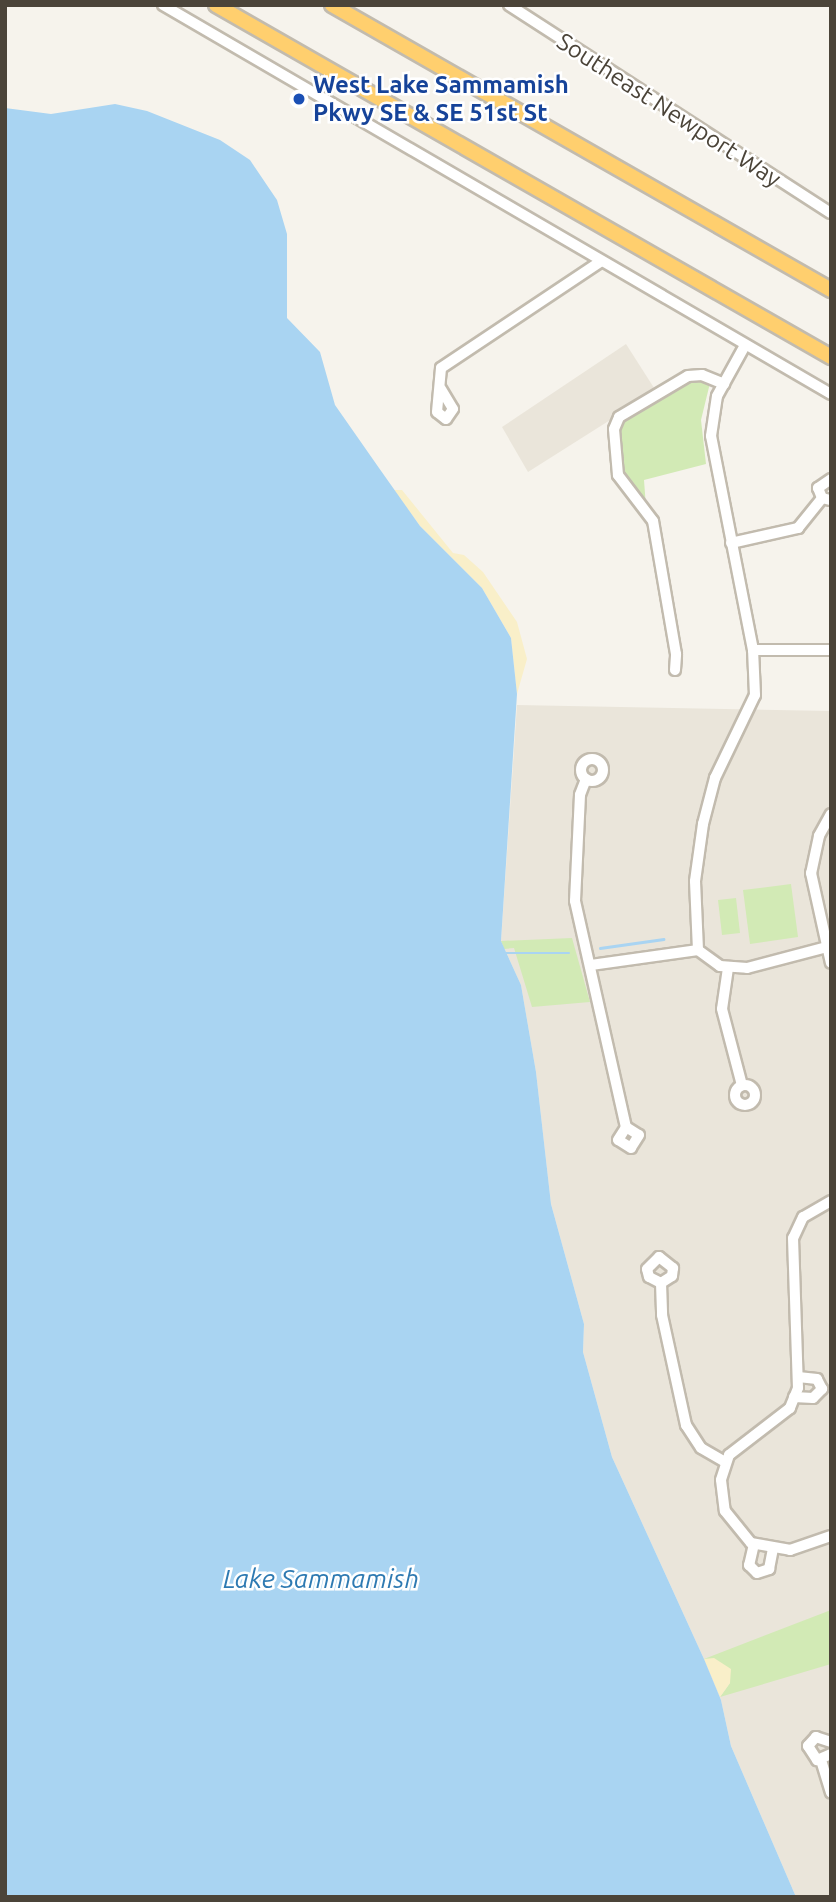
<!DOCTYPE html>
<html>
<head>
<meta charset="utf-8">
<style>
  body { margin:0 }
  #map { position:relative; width:836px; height:1902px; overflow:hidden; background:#f6f3ec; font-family:Ubuntu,sans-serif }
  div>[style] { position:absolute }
  .residential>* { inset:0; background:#eae5da }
  .green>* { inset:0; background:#d2eab5 }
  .sand>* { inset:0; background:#f9efc9 }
  .water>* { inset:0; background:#a9d4f2 }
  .stream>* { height:2.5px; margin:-1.25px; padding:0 1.25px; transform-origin:1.25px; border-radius:1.25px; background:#a9d4f2 }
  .roads { filter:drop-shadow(2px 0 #c2bbae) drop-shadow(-2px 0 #c2bbae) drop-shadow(0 2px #c2bbae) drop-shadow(0 -2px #c2bbae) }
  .minor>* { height:10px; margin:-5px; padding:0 5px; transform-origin:5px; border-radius:5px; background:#fff }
  .minor>.ring { margin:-5px; padding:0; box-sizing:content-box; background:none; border:10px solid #fff; border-radius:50% }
  .highway>* { height:14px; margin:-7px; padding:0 7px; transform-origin:7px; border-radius:7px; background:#ffcf6e }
  .dots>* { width:19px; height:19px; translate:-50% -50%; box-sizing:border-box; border:4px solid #fff; border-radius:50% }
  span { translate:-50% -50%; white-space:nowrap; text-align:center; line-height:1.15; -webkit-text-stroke:5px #fff; paint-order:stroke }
  .transit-label { font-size:24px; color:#164399; font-weight:700 }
  .left { translate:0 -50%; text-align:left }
  .street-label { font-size:24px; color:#4b4439 }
  .water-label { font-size:26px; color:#2e7ab2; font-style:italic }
  .frame { position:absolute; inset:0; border:7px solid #4b4439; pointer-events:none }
</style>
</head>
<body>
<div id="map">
  <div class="residential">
    <i style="clip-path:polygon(626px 344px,656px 391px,528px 472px,502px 427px)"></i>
    <i style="clip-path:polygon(517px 705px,831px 711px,831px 1897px,796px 1897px,731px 1746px,721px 1700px,704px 1659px,612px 1457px,583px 1352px,584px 1324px,551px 1204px,536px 1072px,521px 985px,501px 941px)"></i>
  </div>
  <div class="green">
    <i style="clip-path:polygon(688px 376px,711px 379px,701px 420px,706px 464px,644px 480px,646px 507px,618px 475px,619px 417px)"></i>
    <i style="clip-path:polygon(791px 884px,798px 937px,750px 944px,743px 890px)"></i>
    <i style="clip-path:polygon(736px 898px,740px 933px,722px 935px,718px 900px)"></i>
    <i style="clip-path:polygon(572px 938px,590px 1002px,532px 1007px,514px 948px,504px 949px,501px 941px)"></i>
    <i style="clip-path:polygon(831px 1610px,831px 1664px,720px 1697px,730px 1683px,704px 1659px)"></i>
  </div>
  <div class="sand">
    <i style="clip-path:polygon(394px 490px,402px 490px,453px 553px,464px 555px,483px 572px,517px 622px,527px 659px,517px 694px,511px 638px,482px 588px,420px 526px)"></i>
    <i style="clip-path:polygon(714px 1658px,731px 1669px,730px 1683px,720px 1697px,704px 1659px)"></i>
  </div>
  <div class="water">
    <i style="clip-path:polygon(115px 104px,147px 111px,220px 140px,250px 160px,277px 200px,287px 234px,287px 318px,320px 352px,335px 405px,379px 468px,420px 526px,482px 588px,511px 638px,517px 694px,501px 941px,521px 985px,536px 1072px,551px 1204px,584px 1324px,583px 1352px,612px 1457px,704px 1659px,721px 1700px,731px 1746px,796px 1897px,5px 1897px,5px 108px,51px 114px)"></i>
  </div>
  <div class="stream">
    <i style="left:600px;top:948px;width:64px;rotate:-8.1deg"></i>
    <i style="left:504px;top:953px;width:65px"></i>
  </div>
  <div class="roads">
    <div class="minor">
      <i style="left:163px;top:5px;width:773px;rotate:30.21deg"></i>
      <i style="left:509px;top:5px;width:383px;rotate:32.9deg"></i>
      <i style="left:441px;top:389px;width:23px;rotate:59deg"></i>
      <i style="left:453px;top:409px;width:12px;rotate:125deg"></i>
      <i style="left:446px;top:419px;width:11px;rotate:-142deg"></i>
      <i style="left:437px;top:412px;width:44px;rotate:-84.8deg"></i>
      <i style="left:441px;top:368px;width:191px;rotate:-33.7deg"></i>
      <i style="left:831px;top:479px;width:16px;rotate:145deg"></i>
      <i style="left:818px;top:488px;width:11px;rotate:68deg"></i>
      <i style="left:822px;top:498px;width:9px;rotate:13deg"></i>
      <i style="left:731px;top:543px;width:69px;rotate:-12.6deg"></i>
      <i style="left:798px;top:528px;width:38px;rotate:-51deg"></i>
      <i style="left:753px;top:650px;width:78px"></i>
      <i style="left:675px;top:670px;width:16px;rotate:-86deg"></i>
      <i style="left:676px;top:654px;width:135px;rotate:-99.8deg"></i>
      <i style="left:653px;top:521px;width:58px;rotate:-127.3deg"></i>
      <i style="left:618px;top:475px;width:46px;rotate:-95deg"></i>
      <i style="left:614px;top:429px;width:13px;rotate:-67deg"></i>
      <i style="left:619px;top:417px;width:80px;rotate:-30.7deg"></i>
      <i style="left:688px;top:376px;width:14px;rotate:-4deg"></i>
      <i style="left:702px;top:375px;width:24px;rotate:22deg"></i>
      <i class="ring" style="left:581px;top:759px;width:12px;height:12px"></i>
      <i style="left:586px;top:779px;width:17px;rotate:111deg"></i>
      <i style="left:580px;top:795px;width:106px;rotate:92.7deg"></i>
      <i style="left:575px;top:901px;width:232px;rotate:77.3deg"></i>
      <i style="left:626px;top:1127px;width:15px;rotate:32deg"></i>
      <i style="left:639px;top:1135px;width:15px;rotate:122deg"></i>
      <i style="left:631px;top:1148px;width:15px;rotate:-148deg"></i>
      <i style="left:618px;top:1140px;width:15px;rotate:-58deg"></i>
      <i style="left:831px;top:814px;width:25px;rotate:119deg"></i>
      <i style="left:819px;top:836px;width:38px;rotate:102deg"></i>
      <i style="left:811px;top:873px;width:92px;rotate:77.5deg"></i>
      <i style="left:698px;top:950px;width:69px;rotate:-92.5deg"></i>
      <i style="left:695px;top:881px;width:58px;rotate:-82deg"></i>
      <i style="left:703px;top:824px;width:48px;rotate:-75.4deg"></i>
      <i style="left:715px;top:778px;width:92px;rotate:-64.3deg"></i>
      <i style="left:755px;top:695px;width:45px;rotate:-92.5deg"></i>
      <i style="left:753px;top:650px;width:218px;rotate:-101.1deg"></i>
      <i style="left:711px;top:436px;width:40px;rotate:-81.5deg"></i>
      <i style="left:717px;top:396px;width:56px;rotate:-61.1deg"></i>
      <i style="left:591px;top:965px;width:108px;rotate:-8deg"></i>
      <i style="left:698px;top:950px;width:27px;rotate:36deg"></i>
      <i style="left:720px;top:966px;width:27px;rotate:4deg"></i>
      <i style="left:747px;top:968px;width:87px;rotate:-14.7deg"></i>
      <i style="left:728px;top:968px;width:41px;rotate:98.3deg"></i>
      <i style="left:722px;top:1009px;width:79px;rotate:75.3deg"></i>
      <i class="ring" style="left:735px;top:1085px;width:10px;height:10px"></i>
      <i style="left:831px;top:1201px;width:32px;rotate:150deg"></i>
      <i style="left:803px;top:1217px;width:23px;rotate:115deg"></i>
      <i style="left:793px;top:1238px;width:150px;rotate:88.1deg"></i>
      <i style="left:798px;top:1388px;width:22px;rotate:112deg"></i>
      <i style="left:790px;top:1408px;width:77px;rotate:142.4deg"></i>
      <i style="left:729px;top:1455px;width:26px;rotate:108deg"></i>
      <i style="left:721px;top:1480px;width:31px;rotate:83deg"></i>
      <i style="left:725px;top:1511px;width:41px;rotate:50.9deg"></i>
      <i style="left:751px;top:1543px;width:40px;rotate:10deg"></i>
      <i style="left:790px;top:1550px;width:43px;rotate:-18.9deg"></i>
      <i style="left:661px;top:1283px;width:13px;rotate:-153deg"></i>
      <i style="left:649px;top:1277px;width:8px;rotate:-104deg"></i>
      <i style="left:647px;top:1269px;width:17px;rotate:-45deg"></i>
      <i style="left:659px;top:1257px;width:18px;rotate:38deg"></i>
      <i style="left:673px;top:1268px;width:8px;rotate:97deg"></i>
      <i style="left:672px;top:1276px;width:13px;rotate:148deg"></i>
      <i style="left:661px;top:1283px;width:32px;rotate:88deg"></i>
      <i style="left:662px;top:1315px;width:113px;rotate:77.7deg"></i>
      <i style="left:686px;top:1425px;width:27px;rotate:57deg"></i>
      <i style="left:701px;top:1448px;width:28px;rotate:30deg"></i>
      <i style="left:794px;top:1397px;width:19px;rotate:3deg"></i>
      <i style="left:813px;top:1398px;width:13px;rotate:-45deg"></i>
      <i style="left:822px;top:1389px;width:11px;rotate:-117deg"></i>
      <i style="left:817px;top:1379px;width:19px;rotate:-174deg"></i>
      <i style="left:754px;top:1544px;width:22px;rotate:103deg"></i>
      <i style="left:749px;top:1565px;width:11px;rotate:45deg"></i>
      <i style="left:757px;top:1573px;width:13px;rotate:-18deg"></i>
      <i style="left:769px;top:1569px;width:20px;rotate:-79deg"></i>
      <i style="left:831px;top:1742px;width:16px;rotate:-162deg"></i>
      <i style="left:816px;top:1737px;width:12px;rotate:132deg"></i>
      <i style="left:808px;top:1746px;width:17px;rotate:57deg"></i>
      <i style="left:817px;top:1760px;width:15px;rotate:-23deg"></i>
      <i style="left:821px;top:1760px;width:34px;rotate:73deg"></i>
    </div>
    <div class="highway">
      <i style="left:216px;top:5px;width:709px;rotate:29.78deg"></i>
      <i style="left:332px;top:5px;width:575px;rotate:29.73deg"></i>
    </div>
  </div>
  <div class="dots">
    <i style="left:299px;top:99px;background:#1a4fb4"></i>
  </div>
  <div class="transit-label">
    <span class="left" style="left:313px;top:99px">West Lake Sammamish<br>Pkwy SE &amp; SE 51st St</span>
  </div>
  <div class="street-label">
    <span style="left:669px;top:110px;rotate:33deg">Southeast Newport Way</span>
  </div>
  <div class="water-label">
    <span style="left:321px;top:1579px">Lake Sammamish</span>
  </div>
  <div class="frame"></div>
</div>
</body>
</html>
